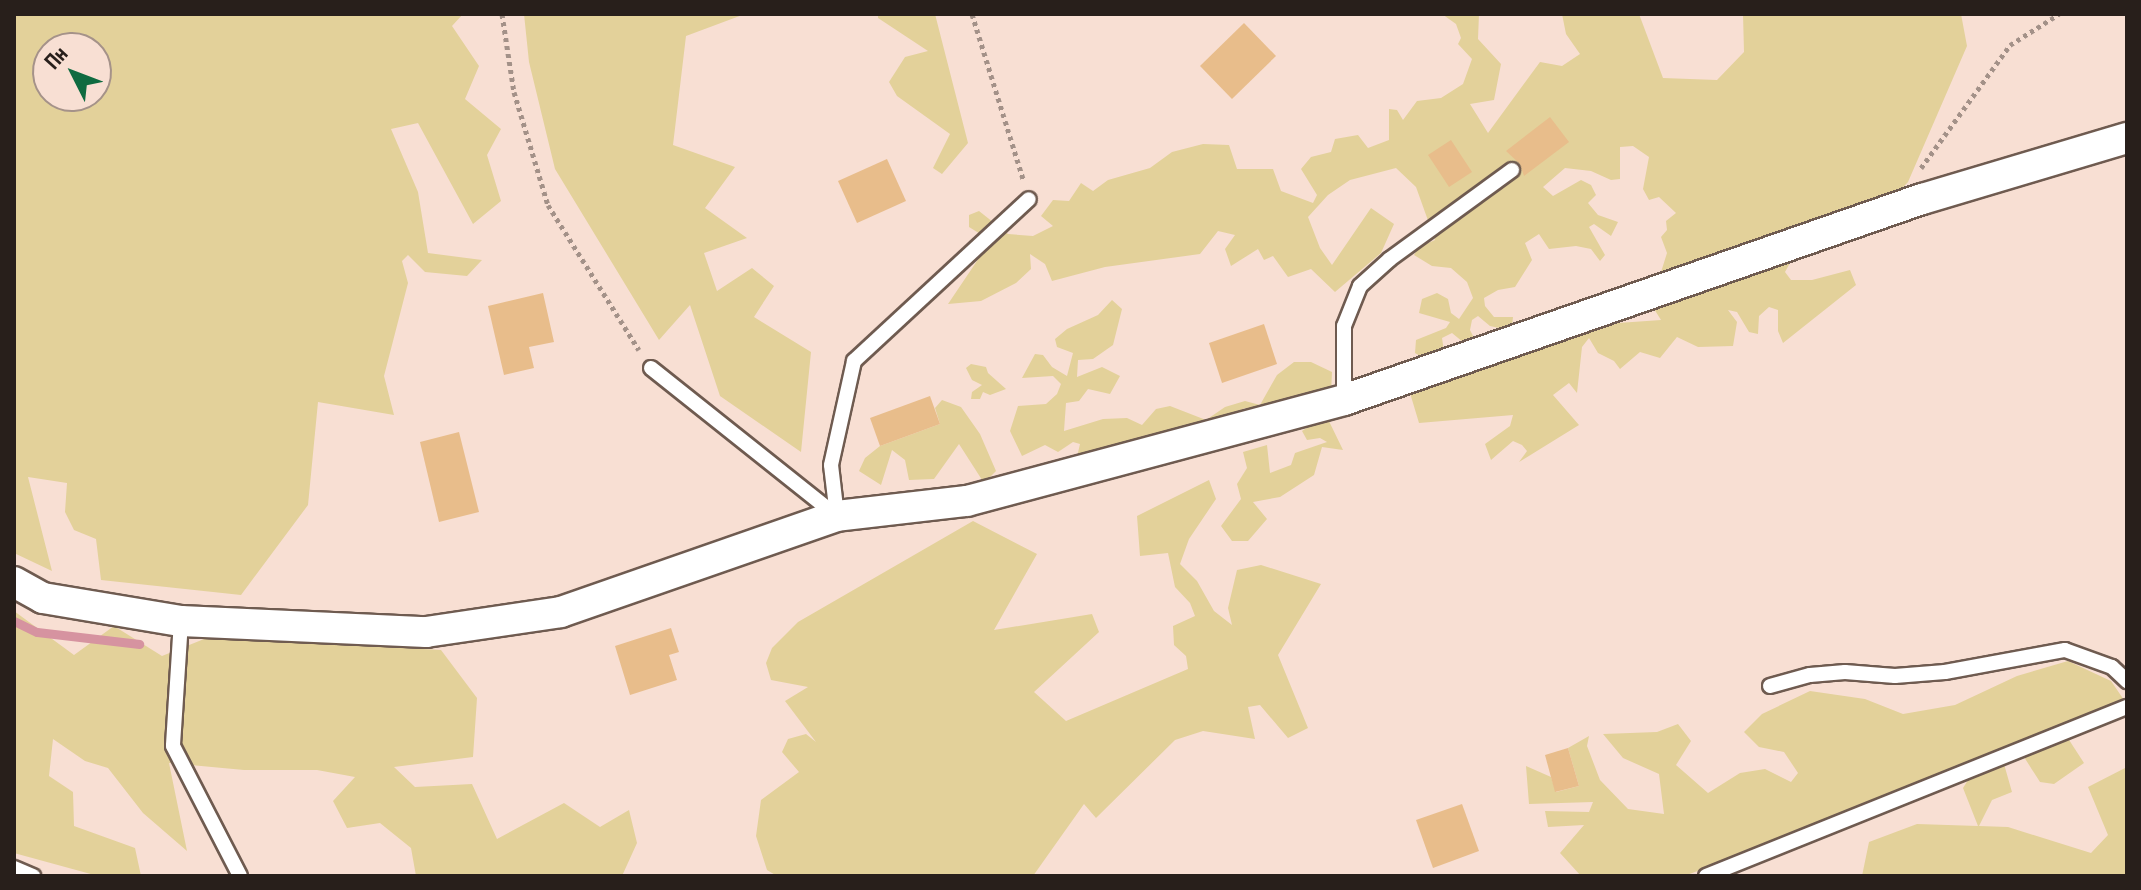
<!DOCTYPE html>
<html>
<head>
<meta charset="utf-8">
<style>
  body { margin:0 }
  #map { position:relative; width:2141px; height:890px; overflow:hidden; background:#f8dfd3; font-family:"PT Sans Narrow",sans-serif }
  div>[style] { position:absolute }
  .green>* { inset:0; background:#e3d19a }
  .stream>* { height:9px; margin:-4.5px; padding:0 4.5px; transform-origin:4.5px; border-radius:4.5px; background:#d693a0 }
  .building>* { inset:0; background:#e8bd8b }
  .path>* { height:5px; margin-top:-2.5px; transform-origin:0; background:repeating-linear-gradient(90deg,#a39188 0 4px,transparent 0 8px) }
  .roads { filter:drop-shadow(2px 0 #6f5b50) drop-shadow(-2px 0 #6f5b50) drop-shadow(0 2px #6f5b50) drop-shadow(0 -2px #6f5b50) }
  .lane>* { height:14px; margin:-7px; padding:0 7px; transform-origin:7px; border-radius:7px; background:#fff }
  .street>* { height:30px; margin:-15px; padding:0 15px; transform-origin:15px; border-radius:15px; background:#fff }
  span { translate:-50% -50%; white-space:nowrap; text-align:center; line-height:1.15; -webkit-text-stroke:8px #f8dfd3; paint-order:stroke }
  .frame { position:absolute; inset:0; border:16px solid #281f1b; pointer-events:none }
  .north { position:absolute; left:32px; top:32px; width:80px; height:80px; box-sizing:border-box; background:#f8dfd3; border:2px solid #a59289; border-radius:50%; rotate:312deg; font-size:22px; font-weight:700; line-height:32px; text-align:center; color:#281f1b }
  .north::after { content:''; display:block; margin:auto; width:28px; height:36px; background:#0f6b40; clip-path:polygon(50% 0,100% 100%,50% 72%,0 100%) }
</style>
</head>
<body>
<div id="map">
  <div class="green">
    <i style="clip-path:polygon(evenodd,14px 14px,463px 14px,452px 26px,479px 66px,465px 99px,501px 129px,487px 155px,501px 201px,473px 224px,418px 123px,391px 129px,418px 192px,428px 253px,482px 260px,467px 276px,425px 272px,408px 255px,402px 261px,408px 283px,384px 376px,394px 415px,318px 402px,308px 505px,241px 595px,101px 580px,96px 539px,74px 530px,65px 512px,67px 483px,28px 477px,52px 571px,14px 553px,14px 14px,48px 48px,96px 48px,96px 96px,48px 96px,48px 48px)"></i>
    <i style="clip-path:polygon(524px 14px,745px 14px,686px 36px,673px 145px,735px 167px,705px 208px,747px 238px,704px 253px,717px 291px,752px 268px,774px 286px,754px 317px,811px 352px,801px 452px,720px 396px,690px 305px,659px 340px,555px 169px,529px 62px)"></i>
    <i style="clip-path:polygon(878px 14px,935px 14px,968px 143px,942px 174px,933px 168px,950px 134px,897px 96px,889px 82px,905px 57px,928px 51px,878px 18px)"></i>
    <i style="clip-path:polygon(1442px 14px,1479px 14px,1478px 39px,1501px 64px,1494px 100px,1470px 104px,1488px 133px,1540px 62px,1562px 66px,1580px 54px,1566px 34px,1562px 14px,1639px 14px,1663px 78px,1717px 80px,1744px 52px,1743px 14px,1961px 14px,1967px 46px,1908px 182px,1889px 202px,1807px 232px,1785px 272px,1791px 280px,1812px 280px,1850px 270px,1856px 285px,1783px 343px,1778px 331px,1778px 310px,1769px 307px,1759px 316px,1758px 334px,1749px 332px,1737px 312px,1728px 310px,1737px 322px,1733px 346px,1698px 347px,1677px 337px,1660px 358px,1640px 352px,1620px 369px,1614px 361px,1598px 353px,1589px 338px,1582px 347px,1577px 393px,1569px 383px,1553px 395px,1579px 425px,1519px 462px,1527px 451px,1522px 445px,1513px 441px,1491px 460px,1485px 444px,1510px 426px,1513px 415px,1419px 423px,1410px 393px,1604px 324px,1661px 320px,1651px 304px,1667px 253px,1661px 237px,1667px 230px,1666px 221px,1676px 213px,1659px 197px,1649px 200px,1643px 189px,1649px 157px,1633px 146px,1620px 147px,1620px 179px,1611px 180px,1591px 171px,1565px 168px,1543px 187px,1553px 196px,1581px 180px,1591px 185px,1596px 195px,1588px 203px,1598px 215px,1618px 222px,1611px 236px,1594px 224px,1589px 227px,1605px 255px,1600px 261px,1591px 249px,1576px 246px,1549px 249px,1539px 234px,1525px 243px,1532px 260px,1515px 287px,1498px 290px,1484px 298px,1485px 306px,1494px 317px,1513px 317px,1511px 335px,1505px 335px,1499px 328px,1490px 326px,1478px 316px,1472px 320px,1470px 330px,1478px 346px,1469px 347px,1452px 333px,1442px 338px,1445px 358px,1430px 362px,1415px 353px,1416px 340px,1446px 328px,1450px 322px,1419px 313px,1422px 299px,1437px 293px,1448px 299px,1451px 313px,1459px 319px,1473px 298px,1467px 282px,1451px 268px,1432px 266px,1414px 255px,1419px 247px,1435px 240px,1416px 187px,1396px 168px,1350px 180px,1328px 195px,1308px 217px,1320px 248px,1332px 265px,1371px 208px,1394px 224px,1381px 253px,1335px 292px,1311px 269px,1288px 277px,1273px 256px,1264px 260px,1258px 249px,1231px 266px,1225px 249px,1235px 235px,1218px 231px,1200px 254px,1105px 267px,1052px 281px,1045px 264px,1030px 254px,1031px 269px,1016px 283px,981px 301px,948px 304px,981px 255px,982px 235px,969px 227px,969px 215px,979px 211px,1008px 234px,1033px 236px,1053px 226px,1041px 216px,1053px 200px,1069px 201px,1081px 183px,1093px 191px,1108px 180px,1150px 168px,1172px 152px,1203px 144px,1229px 145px,1237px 169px,1273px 169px,1281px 191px,1313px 203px,1317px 195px,1301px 169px,1311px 157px,1331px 152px,1335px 139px,1358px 135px,1368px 148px,1389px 140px,1389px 109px,1397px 110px,1403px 120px,1417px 101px,1441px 98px,1463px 84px,1472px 59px,1458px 44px,1461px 38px,1456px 24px)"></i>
    <i style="clip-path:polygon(1112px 300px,1122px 309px,1113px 345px,1093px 359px,1078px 360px,1077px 377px,1102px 367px,1120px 376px,1110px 394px,1088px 389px,1079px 401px,1066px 403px,1064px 431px,1103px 419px,1127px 418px,1142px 425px,1156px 409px,1170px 406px,1206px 420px,1225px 407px,1245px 401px,1260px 405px,1277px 375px,1294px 362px,1311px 362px,1332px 372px,1331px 394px,1264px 416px,1245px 408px,1213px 423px,1076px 461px,1080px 444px,1073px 442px,1058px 452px,1045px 445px,1022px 456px,1010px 431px,1018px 406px,1046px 404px,1057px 394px,1061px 384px,1053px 376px,1022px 378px,1035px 354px,1043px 355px,1052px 367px,1067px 376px,1073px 353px,1057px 347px,1055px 339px,1067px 329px,1098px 315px)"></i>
    <i style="clip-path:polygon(971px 364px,986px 367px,988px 373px,1006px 389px,990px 395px,983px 392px,980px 399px,971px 399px,972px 392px,982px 385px,972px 380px,966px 368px)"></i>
    <i style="clip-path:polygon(942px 400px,961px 407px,980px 434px,996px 471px,984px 483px,959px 444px,934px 479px,909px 480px,905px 460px,892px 450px,881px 485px,859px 471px,865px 458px,880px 446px,940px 424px,935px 408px)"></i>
    <i style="clip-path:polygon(1326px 415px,1343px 450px,1322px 447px,1314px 475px,1280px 497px,1253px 502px,1267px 519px,1248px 541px,1232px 541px,1221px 526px,1241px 499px,1237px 484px,1247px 468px,1243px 452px,1267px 445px,1270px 473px,1291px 465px,1295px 453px,1327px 442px,1320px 438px,1307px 440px,1302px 431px)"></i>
    <i style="clip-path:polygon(1209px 480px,1216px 499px,1189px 539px,1180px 564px,1197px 581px,1214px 611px,1232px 625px,1228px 608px,1237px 570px,1261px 565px,1321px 584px,1278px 655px,1308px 728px,1288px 738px,1260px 705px,1248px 707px,1255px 739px,1203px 731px,1175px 740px,1096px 818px,1084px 804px,1033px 876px,777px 876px,767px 870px,756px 836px,761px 800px,799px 772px,782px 752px,788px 739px,806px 734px,816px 742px,785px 701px,808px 687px,771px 680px,766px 663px,772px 648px,798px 622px,973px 521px,1037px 554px,994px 630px,1092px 614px,1099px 632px,1034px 692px,1066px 721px,1188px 669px,1186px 656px,1174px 645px,1173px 626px,1195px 616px,1190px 603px,1175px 587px,1168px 553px,1140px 556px,1137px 516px)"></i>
    <i style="clip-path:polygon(14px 611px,74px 655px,114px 626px,162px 656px,209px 637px,441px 650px,477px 698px,473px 757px,394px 767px,415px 787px,472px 784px,497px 839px,564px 803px,600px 827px,629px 810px,637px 843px,622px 876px,416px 876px,411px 848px,380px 823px,347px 828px,333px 801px,355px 777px,317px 770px,244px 770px,169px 763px,187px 851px,143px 813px,108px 768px,85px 761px,53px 739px,49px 776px,73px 792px,74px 826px,135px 848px,141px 876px,98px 876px,14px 853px)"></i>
    <i style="clip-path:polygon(2068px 661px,2111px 681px,2124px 700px,2060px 726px,2084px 763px,2054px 784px,2040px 782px,2024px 757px,2002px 757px,2012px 792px,1992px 800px,1979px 826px,2008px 827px,2091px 853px,2108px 835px,2088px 787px,2127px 767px,2127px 876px,1862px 876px,1869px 842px,1917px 824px,1978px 826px,1963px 788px,1975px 769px,1684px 876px,1581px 876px,1560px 853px,1584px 825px,1548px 827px,1545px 811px,1589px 812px,1593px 802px,1529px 804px,1526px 766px,1551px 777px,1556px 792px,1579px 786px,1568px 748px,1589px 736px,1587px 746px,1600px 780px,1628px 809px,1664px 814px,1659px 774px,1623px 758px,1603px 734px,1657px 732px,1678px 724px,1691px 741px,1676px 765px,1708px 793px,1740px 773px,1765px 769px,1791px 782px,1798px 773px,1784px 752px,1759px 747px,1744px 732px,1762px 714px,1810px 691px,1865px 699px,1903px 714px,1955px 705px,2017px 676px)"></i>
  </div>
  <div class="stream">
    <i style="left:14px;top:621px;width:25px;rotate:26deg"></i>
    <i style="left:37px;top:632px;width:103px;rotate:6.7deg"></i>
  </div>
  <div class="building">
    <i style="clip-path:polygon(1244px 23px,1276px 56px,1232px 99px,1200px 66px)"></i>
    <i style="clip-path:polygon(1550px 117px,1569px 142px,1524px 176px,1520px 164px,1506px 151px)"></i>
    <i style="clip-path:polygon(1451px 140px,1472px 172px,1449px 187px,1428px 155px)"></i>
    <i style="clip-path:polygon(887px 159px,906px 201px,857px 223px,838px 181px)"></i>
    <i style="clip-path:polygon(543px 293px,554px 342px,529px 347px,534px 368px,504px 375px,488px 306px)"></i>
    <i style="clip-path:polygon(1264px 324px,1277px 364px,1222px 383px,1209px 343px)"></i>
    <i style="clip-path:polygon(930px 396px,940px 424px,880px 446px,870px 418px)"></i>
    <i style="clip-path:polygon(459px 432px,479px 512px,439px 522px,420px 442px)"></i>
    <i style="clip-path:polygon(671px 628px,679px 652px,669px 655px,677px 680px,630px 695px,615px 646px)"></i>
    <i style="clip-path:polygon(1568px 748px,1579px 786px,1555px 792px,1545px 755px)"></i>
    <i style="clip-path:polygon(1462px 804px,1479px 851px,1433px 868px,1416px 820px)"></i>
  </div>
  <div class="path">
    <i style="left:502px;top:14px;width:79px;rotate:81.3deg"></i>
    <i style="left:514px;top:92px;width:118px;rotate:73.3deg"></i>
    <i style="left:548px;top:205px;width:171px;rotate:57.9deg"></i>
    <i style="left:972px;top:14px;width:173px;rotate:72.8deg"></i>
    <i style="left:1921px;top:168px;width:152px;rotate:-54.1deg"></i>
    <i style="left:2010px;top:45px;width:58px;rotate:-32.3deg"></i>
  </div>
  <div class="roads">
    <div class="lane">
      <i style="left:651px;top:368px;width:238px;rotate:38.5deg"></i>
      <i style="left:1344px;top:400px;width:74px;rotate:-90deg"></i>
      <i style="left:1344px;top:326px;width:43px;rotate:-68.2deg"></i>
      <i style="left:1360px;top:286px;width:40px;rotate:-42deg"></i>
      <i style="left:1390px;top:259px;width:151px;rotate:-36.1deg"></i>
      <i style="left:837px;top:516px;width:51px;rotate:-96.7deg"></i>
      <i style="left:831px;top:465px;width:107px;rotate:-77.5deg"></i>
      <i style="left:854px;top:361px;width:238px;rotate:-42.8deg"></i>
      <i style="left:181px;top:621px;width:125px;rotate:93.7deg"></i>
      <i style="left:173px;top:746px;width:146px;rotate:62.7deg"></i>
      <i style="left:1770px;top:686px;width:41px;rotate:-15.4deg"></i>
      <i style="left:1810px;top:675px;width:35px;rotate:-5deg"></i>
      <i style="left:1845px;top:672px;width:50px;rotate:4.6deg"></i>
      <i style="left:1895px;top:676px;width:50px;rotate:-4.6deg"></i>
      <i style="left:1945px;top:672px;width:122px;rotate:-10.4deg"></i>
      <i style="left:2065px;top:650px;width:50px;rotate:19.9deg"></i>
      <i style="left:2112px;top:667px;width:21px;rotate:43deg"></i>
      <i style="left:14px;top:868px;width:21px;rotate:23deg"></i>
      <i style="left:1706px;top:876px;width:454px;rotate:-21.9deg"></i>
    </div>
    <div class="street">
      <i style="left:14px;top:582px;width:33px;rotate:29deg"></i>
      <i style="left:43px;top:598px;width:140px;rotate:9.5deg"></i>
      <i style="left:181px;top:621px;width:245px;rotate:2.6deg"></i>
      <i style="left:426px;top:632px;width:136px;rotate:-8.4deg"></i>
      <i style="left:561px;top:612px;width:292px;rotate:-19.2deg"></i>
      <i style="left:837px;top:516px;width:131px;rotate:-6.6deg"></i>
      <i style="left:967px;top:501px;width:390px;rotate:-15deg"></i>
      <i style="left:1344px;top:400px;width:612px;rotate:-19.18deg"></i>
      <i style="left:1922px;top:199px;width:214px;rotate:-16.6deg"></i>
    </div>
  </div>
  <div class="frame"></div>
  <div class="north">Пн</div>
</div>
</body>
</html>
